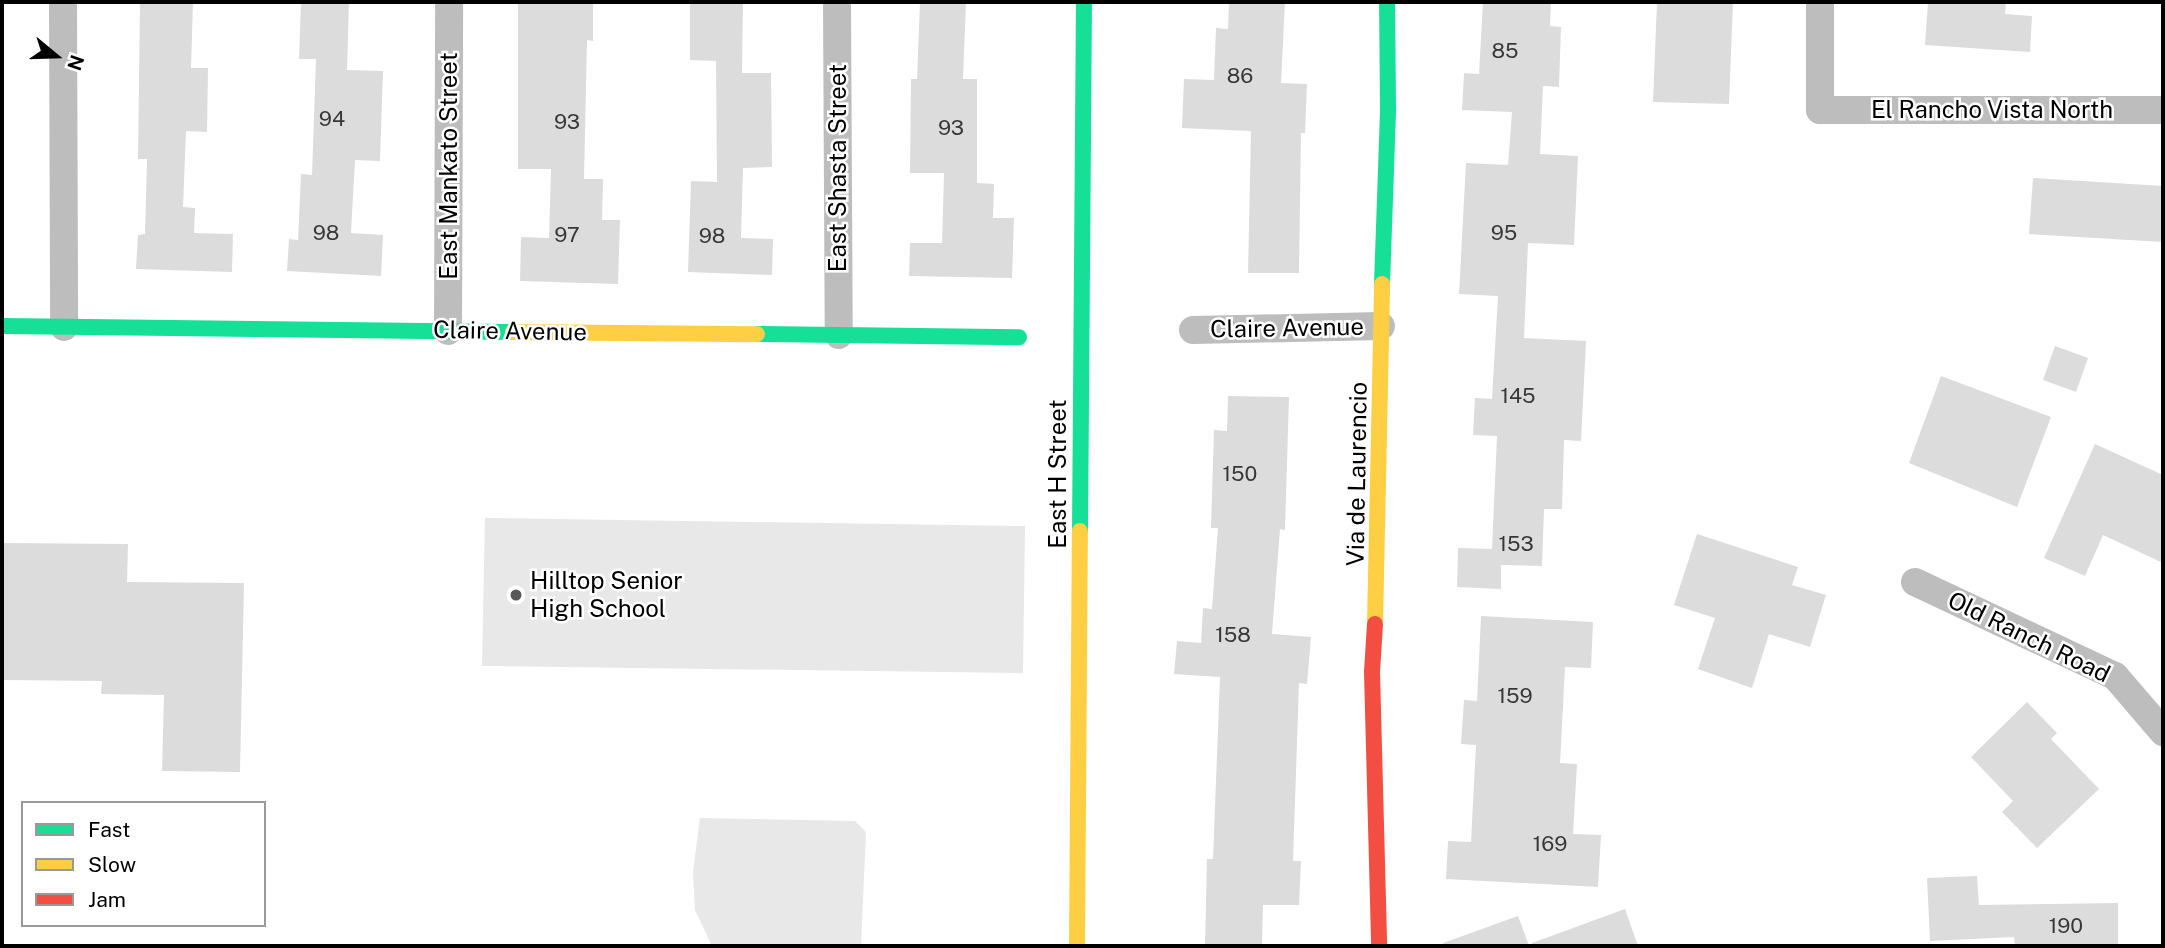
<!DOCTYPE html>
<html>
<head>
<meta charset="utf-8">
<style>
  body { margin:0 }
  #map { position:relative; width:2165px; height:948px; overflow:hidden; background:#fff; font-family:"Public Sans",sans-serif }
  div>[style] { position:absolute }
  .green>* { inset:0; background:#e8e8e8 }
  .building>* { inset:0; background:#dcdcdc }
  .street>* { height:28px; margin:-14px; padding:0 14px; transform-origin:14px; border-radius:14px; background:#bdbdbd }
  .fast>* { height:16px; margin:-8px; padding:0 8px; transform-origin:8px; border-radius:8px; background:#16e098 }
  .slow>* { height:16px; margin:-8px; padding:0 8px; transform-origin:8px; border-radius:8px; background:#ffcf43 }
  .jam>* { height:16px; margin:-8px; padding:0 8px; transform-origin:8px; border-radius:8px; background:#f24e42 }
  .dots>* { width:19px; height:19px; translate:-50% -50%; box-sizing:border-box; border:4px solid #fff; border-radius:50% }
  span { translate:-50% -50%; white-space:nowrap; text-align:center; line-height:1.15; -webkit-text-stroke:5px #fff; paint-order:stroke }
  .number-label { font-size:21px; color:#373737 }
  .number-label span { -webkit-text-stroke-width:0 }
  .street-label { font-size:24px; color:#000 }
  .poi-label { font-size:24px; color:#000 }
  .left { translate:0 -50%; text-align:left }
  .frame { position:absolute; inset:0; border:4px solid #000; pointer-events:none }
  .legend { position:absolute; left:21px; top:801px; width:245px; height:126px; box-sizing:border-box; background:#fff; border:2px solid #999; margin:0; padding:9px 12px; list-style:none; font-size:21px; color:#000 }
  .legend li { display:flex; align-items:center; gap:14px; height:35px }
  .legend b { width:35px; border:2px solid #999 }
  .north { position:absolute; left:21px; top:21px; width:70px; height:70px; -webkit-text-stroke:5px #fff; paint-order:stroke; rotate:109deg; font-size:19px; font-weight:700; line-height:28px; text-align:center; color:#000 }
  .north::after { content:''; display:block; margin:auto; width:24px; height:32px; background:#000; clip-path:polygon(50% 0,100% 100%,50% 72%,0 100%) }
</style>
</head>
<body>
<div id="map">
  <div class="green">
    <i style="clip-path:polygon(485px 518px,1025px 526px,1023px 673px,482px 666px)"></i>
    <i style="clip-path:polygon(700px 818px,855px 821px,866px 832px,861px 946px,712px 946px,695px 910px,693px 872px)"></i>
  </div>
  <div class="building">
    <i style="clip-path:polygon(140px 2px,193px 2px,191px 68px,208px 68px,207px 132px,186px 131px,183px 207px,195px 208px,194px 233px,233px 234px,232px 272px,136px 269px,138px 235px,145px 234px,147px 159px,138px 159px)"></i>
    <i style="clip-path:polygon(301px 2px,349px 2px,347px 70px,383px 71px,380px 161px,355px 160px,351px 233px,383px 235px,381px 276px,287px 271px,289px 239px,298px 240px,301px 174px,312px 175px,316px 59px,299px 59px)"></i>
    <i style="clip-path:polygon(518px 2px,593px 2px,593px 41px,587px 40px,584px 179px,603px 179px,602px 220px,620px 220px,618px 284px,520px 281px,521px 237px,549px 238px,551px 169px,518px 169px)"></i>
    <i style="clip-path:polygon(690px 2px,743px 2px,742px 73px,771px 73px,772px 167px,743px 168px,741px 238px,773px 239px,772px 275px,688px 272px,691px 181px,717px 182px,716px 61px,690px 60px)"></i>
    <i style="clip-path:polygon(920px 2px,966px 2px,963px 79px,977px 79px,977px 183px,994px 184px,993px 218px,1014px 218px,1012px 278px,909px 276px,910px 243px,942px 243px,944px 173px,910px 173px,911px 79px,917px 79px)"></i>
    <i style="clip-path:polygon(1229px 2px,1285px 2px,1281px 83px,1307px 84px,1305px 133px,1301px 133px,1299px 273px,1248px 273px,1251px 131px,1182px 128px,1184px 79px,1214px 80px,1216px 28px,1228px 29px)"></i>
    <i style="clip-path:polygon(1483px 2px,1551px 2px,1550px 26px,1561px 27px,1559px 87px,1543px 86px,1540px 154px,1578px 156px,1574px 245px,1528px 243px,1524px 338px,1586px 341px,1581px 441px,1564px 440px,1562px 509px,1544px 509px,1542px 566px,1501px 565px,1501px 589px,1457px 587px,1458px 548px,1492px 549px,1497px 436px,1473px 435px,1475px 398px,1492px 399px,1498px 296px,1459px 294px,1466px 163px,1508px 165px,1512px 112px,1462px 110px,1464px 73px,1479px 74px)"></i>
    <i style="clip-path:polygon(1657px 2px,1733px 2px,1729px 104px,1653px 102px)"></i>
    <i style="clip-path:polygon(1928px 2px,2006px 2px,2005px 14px,2032px 16px,2030px 52px,1925px 45px)"></i>
    <i style="clip-path:polygon(2033px 178px,2163px 186px,2163px 242px,2029px 234px)"></i>
    <i style="clip-path:polygon(2055px 346px,2088px 358px,2076px 392px,2043px 380px)"></i>
    <i style="clip-path:polygon(1941px 376px,2051px 417px,2017px 507px,1909px 463px)"></i>
    <i style="clip-path:polygon(1228px 396px,1289px 397px,1285px 530px,1280px 529px,1272px 634px,1311px 637px,1307px 684px,1299px 683px,1293px 861px,1301px 861px,1299px 905px,1263px 905px,1262px 946px,1205px 946px,1207px 859px,1213px 859px,1220px 677px,1174px 674px,1177px 641px,1201px 643px,1203px 608px,1212px 609px,1218px 528px,1211px 528px,1214px 430px,1227px 431px)"></i>
    <i style="clip-path:polygon(2095px 444px,2163px 475px,2163px 563px,2103px 535px,2085px 576px,2044px 558px)"></i>
    <i style="clip-path:polygon(1697px 534px,1798px 567px,1792px 585px,1826px 595px,1810px 647px,1769px 634px,1752px 688px,1698px 669px,1715px 618px,1674px 605px)"></i>
    <i style="clip-path:polygon(2px 543px,128px 544px,127px 582px,244px 583px,240px 772px,162px 771px,164px 695px,101px 694px,102px 681px,2px 680px)"></i>
    <i style="clip-path:polygon(1481px 616px,1593px 622px,1591px 668px,1565px 667px,1560px 763px,1577px 764px,1573px 834px,1601px 835px,1598px 887px,1446px 879px,1448px 841px,1471px 842px,1476px 745px,1461px 744px,1464px 700px,1477px 701px)"></i>
    <i style="clip-path:polygon(2027px 702px,2057px 733px,2051px 739px,2099px 789px,2037px 848px,2002px 812px,2013px 801px,1971px 757px)"></i>
    <i style="clip-path:polygon(1977px 876px,1979px 905px,2118px 903px,2118px 946px,2015px 946px,2014px 937px,1930px 941px,1927px 878px)"></i>
    <i style="clip-path:polygon(1625px 909px,1638px 946px,1532px 946px,1532px 943px)"></i>
    <i style="clip-path:polygon(1518px 916px,1529px 946px,1444px 946px,1443px 943px)"></i>
  </div>
  <div class="street">
    <i style="left:63px;top:2px;width:325px;rotate:89.8deg"></i>
    <i style="left:837px;top:2px;width:333px;rotate:89.7deg"></i>
    <i style="left:1820px;top:2px;width:108px;rotate:90deg"></i>
    <i style="left:1820px;top:110px;width:343px"></i>
    <i style="left:1193px;top:330px;width:188px;rotate:-1.2deg"></i>
    <i style="left:448px;top:331px;width:329px;rotate:-89.8deg"></i>
    <i style="left:1915px;top:582px;width:221px;rotate:25.2deg"></i>
    <i style="left:2115px;top:676px;width:74px;rotate:49.4deg"></i>
  </div>
  <div class="fast">
    <i style="left:1382px;top:284px;width:176px;rotate:-88deg"></i>
    <i style="left:1388px;top:108px;width:106px;rotate:-90.5deg"></i>
    <i style="left:2px;top:326px;width:511px;rotate:0.67deg"></i>
    <i style="left:757px;top:334px;width:262px;rotate:0.7deg"></i>
    <i style="left:1080px;top:531px;width:529px;rotate:-89.57deg"></i>
  </div>
  <div class="slow">
    <i style="left:513px;top:332px;width:244px;rotate:0.5deg"></i>
    <i style="left:1375px;top:624px;width:340px;rotate:-88.8deg"></i>
    <i style="left:1077px;top:946px;width:415px;rotate:-89.6deg"></i>
  </div>
  <div class="jam">
    <i style="left:1375px;top:624px;width:48px;rotate:93.6deg"></i>
    <i style="left:1372px;top:672px;width:274px;rotate:88.5deg"></i>
  </div>
  <div class="dots">
    <i style="left:516px;top:595px;background:#595959"></i>
  </div>
  <div class="number-label">
    <span style="left:1505px;top:51px">85</span>
    <span style="left:1240px;top:76px">86</span>
    <span style="left:332px;top:119px">94</span>
    <span style="left:567px;top:122px">93</span>
    <span style="left:951px;top:128px">93</span>
    <span style="left:326px;top:233px">98</span>
    <span style="left:1504px;top:233px">95</span>
    <span style="left:567px;top:235px">97</span>
    <span style="left:712px;top:236px">98</span>
    <span style="left:1518px;top:396px">145</span>
    <span style="left:1240px;top:474px">150</span>
    <span style="left:1516px;top:544px">153</span>
    <span style="left:1233px;top:635px">158</span>
    <span style="left:1515px;top:696px">159</span>
    <span style="left:1550px;top:844px">169</span>
    <span style="left:2066px;top:926px">190</span>
  </div>
  <div class="street-label">
    <span style="left:1992px;top:110px">El Rancho Vista North</span>
    <span style="left:449px;top:166px;rotate:-90deg">East Mankato Street</span>
    <span style="left:838px;top:168px;rotate:-90deg">East Shasta Street</span>
    <span style="left:1287px;top:328px;rotate:-1deg">Claire Avenue</span>
    <span style="left:510px;top:331px;rotate:1deg">Claire Avenue</span>
    <span style="left:1058px;top:474px;rotate:-90deg">East H Street</span>
    <span style="left:1357px;top:474px;rotate:-89deg">Via de Laurencio</span>
    <span style="left:2029px;top:637px;rotate:26deg">Old Ranch Road</span>
  </div>
  <div class="poi-label">
    <span class="left" style="left:530px;top:595px">Hilltop Senior<br>High School</span>
  </div>
  <div class="frame"></div>
  <ul class="legend">
  <li><b style="height:9px;background:#16e098"></b>Fast</li>
  <li><b style="height:9px;background:#ffcf43"></b>Slow</li>
  <li><b style="height:9px;background:#f24e42"></b>Jam</li>
  </ul>
  <div class="north">N</div>
</div>
</body>
</html>
